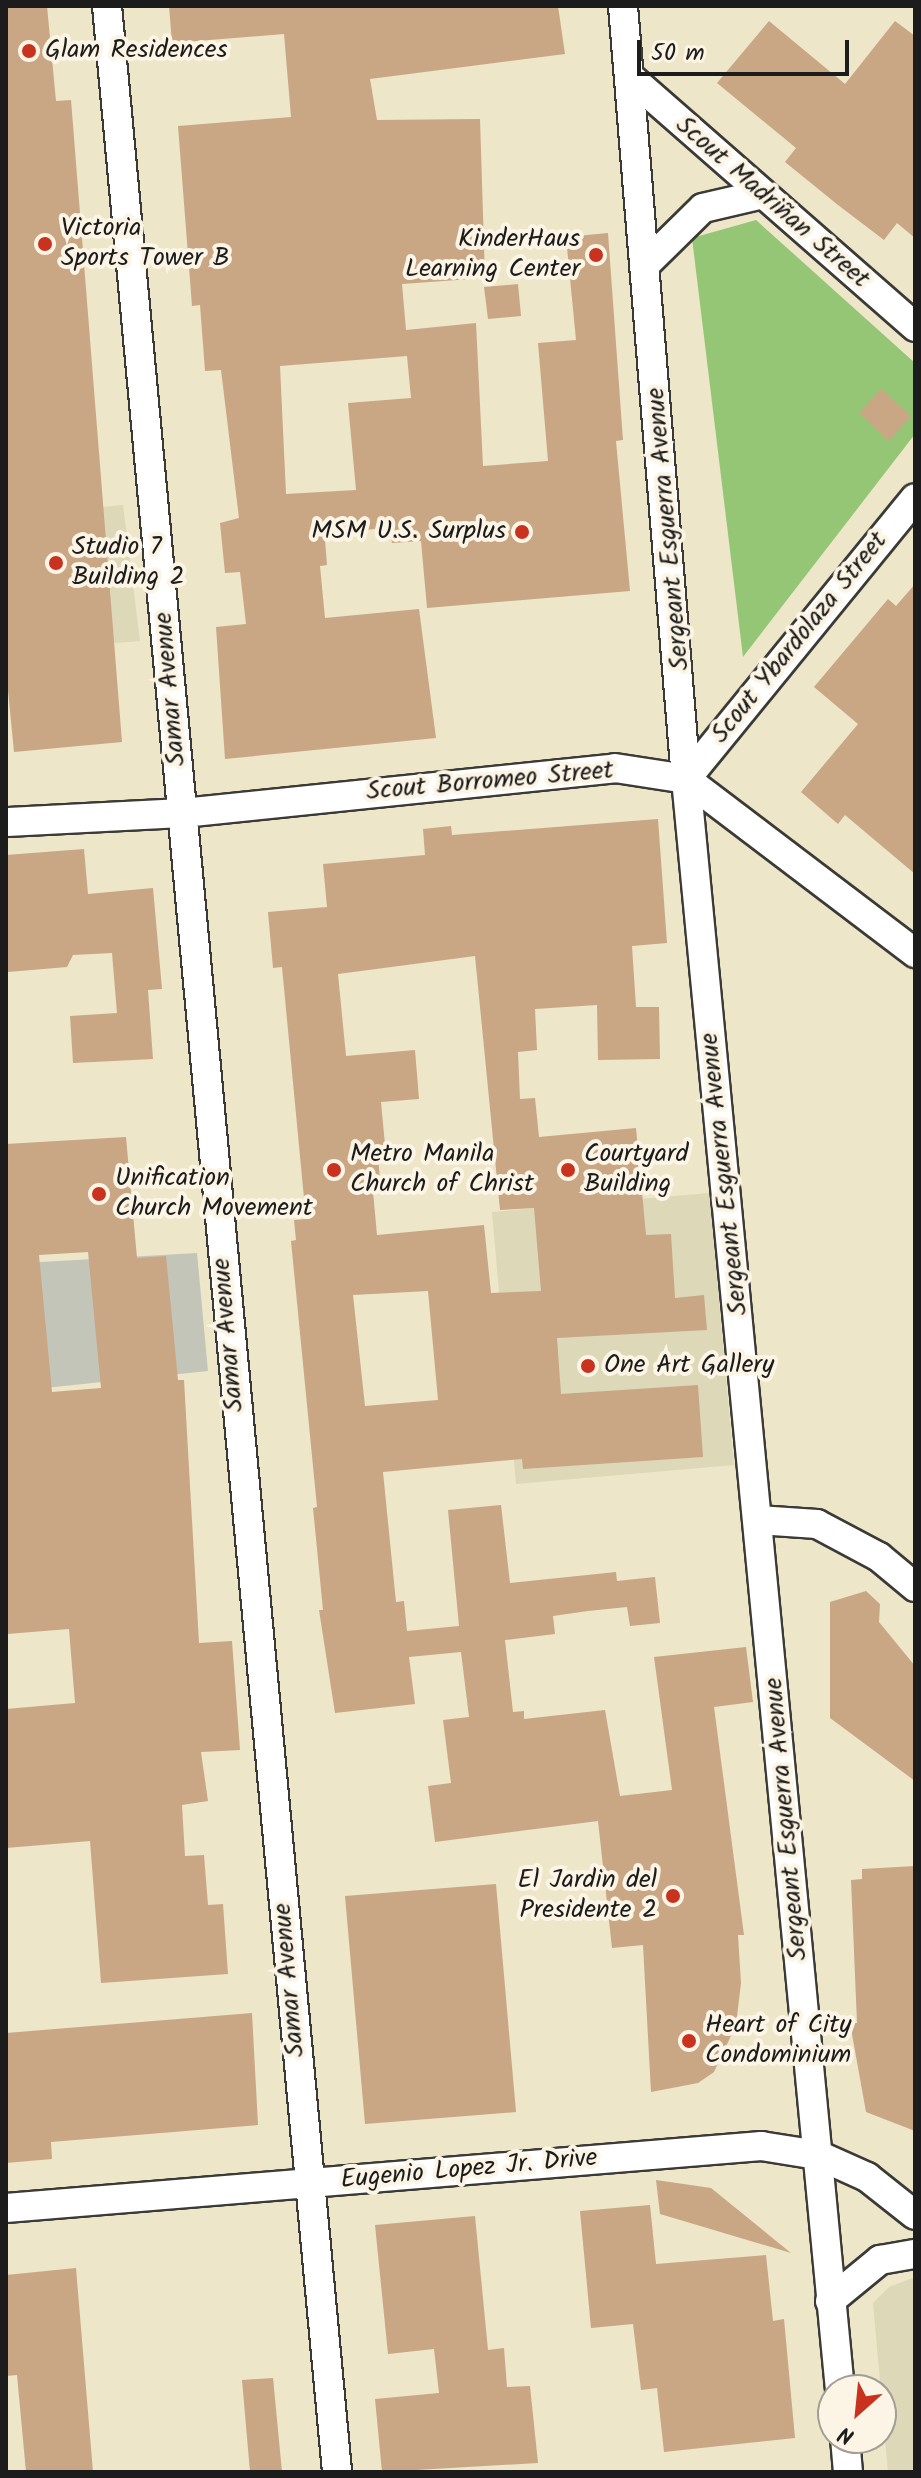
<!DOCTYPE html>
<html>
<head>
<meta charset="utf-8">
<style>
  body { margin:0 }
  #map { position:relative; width:921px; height:2478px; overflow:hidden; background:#ede6c8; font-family:Kalam,sans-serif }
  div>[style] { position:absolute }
  .built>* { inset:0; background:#dcd8b8 }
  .industrial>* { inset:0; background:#c4c5b9 }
  .green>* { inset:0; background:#94c676 }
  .building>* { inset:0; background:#c9a684 }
  .roads { filter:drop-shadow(2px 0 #3b3a36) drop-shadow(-2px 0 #3b3a36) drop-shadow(0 2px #3b3a36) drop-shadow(0 -2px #3b3a36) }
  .minor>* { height:28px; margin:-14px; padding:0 14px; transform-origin:14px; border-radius:14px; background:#fff }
  .dots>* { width:22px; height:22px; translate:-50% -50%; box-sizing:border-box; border:4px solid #fcf5e5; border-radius:50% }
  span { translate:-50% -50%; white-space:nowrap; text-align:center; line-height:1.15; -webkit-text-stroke:8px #fcf5e5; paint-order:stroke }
  .poi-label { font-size:26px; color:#1c1c1c }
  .left { translate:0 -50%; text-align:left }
  .right { translate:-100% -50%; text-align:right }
  .street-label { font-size:26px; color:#1c1c1c }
  .frame { position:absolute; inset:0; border:8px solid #1c1c1c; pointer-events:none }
  .north { position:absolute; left:817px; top:2374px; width:80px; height:80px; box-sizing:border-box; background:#fcf5e5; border:2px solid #a29e95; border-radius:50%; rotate:207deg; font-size:22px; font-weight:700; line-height:32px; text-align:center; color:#1c1c1c }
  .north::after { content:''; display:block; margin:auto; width:28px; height:36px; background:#c8321e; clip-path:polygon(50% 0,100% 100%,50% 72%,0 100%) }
  .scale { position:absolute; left:637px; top:40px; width:212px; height:36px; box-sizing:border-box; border:4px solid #1c1c1c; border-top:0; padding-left:10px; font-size:24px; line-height:28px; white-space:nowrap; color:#1c1c1c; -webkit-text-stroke:6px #fcf5e5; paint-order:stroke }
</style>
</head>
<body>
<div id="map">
  <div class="built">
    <i style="clip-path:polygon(123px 505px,140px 641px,6px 652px,6px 516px)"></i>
    <i style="clip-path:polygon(709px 1193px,734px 1465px,516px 1484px,492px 1212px)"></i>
    <i style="clip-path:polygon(915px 2277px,915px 2472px,888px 2472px,873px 2303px,889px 2287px)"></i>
  </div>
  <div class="industrial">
    <i style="clip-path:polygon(197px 1253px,208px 1371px,6px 1392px,6px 1264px)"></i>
  </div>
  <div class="green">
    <i style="clip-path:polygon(756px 220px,915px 363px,915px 434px,743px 657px,692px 238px)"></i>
  </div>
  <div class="building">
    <i style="clip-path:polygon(6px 6px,47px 6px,56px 101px,71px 100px,122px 742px,14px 752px,6px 670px)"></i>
    <i style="clip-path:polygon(evenodd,169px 6px,558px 6px,565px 54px,370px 79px,377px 120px,480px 119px,485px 278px,402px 284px,406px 330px,476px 323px,483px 466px,548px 461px,538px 343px,576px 340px,566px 237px,608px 233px,623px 440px,616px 441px,630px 591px,427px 608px,421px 541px,392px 543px,390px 527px,342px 533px,343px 539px,325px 540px,327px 565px,320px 566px,325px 618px,419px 609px,436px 738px,225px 759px,216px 627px,246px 624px,240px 572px,225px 573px,220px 523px,239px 518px,221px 370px,205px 371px,200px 305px,192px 306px,178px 126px,291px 117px,284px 34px,172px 43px,169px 6px,407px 356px,411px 398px,348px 403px,356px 490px,286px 494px,280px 366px,407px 356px)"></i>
    <i style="clip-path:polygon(769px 21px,845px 84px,895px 21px,915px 36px,915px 238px,897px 223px,884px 240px,838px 205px,785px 162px,796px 148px,717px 83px)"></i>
    <i style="clip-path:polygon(518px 284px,521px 316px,488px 319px,484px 287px)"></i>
    <i style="clip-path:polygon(881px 389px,911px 416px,889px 441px,859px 413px)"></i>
    <i style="clip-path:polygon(915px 584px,915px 874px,845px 815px,838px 824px,801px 792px,858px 724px,814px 687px,888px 599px,896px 606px)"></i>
    <i style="clip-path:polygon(evenodd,658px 819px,667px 943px,632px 946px,636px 1007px,659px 1007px,660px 1059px,598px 1060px,597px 1005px,535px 1009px,537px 1050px,518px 1052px,520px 1099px,535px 1098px,539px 1137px,636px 1128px,646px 1235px,671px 1234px,675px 1298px,704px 1295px,707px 1330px,557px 1338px,561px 1394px,698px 1385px,703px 1457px,523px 1469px,522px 1459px,383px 1472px,396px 1602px,404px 1601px,407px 1631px,459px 1626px,448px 1510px,501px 1505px,510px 1583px,616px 1572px,617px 1581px,655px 1577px,660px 1623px,630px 1626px,627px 1607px,588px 1611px,553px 1616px,555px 1634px,505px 1640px,513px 1712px,524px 1711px,524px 1719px,605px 1710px,620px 1796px,672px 1790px,654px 1657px,746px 1647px,753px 1702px,714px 1707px,744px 1935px,738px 1935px,741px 1983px,736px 2025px,714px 2072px,698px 2083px,651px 2092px,643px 1945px,612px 1948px,598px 1821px,435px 1842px,428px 1786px,451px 1783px,443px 1720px,469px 1717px,461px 1652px,409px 1657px,415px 1704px,335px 1713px,319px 1610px,323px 1610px,313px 1508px,317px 1507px,291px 1241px,296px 1240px,294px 1220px,306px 1219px,282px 967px,273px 968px,268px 912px,327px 907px,323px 864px,425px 855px,423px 829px,451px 826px,452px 835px,658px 819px,475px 956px,500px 1210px,534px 1208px,541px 1291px,491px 1293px,484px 1225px,377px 1235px,373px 1192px,381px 1191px,377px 1146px,385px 1145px,381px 1102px,419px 1099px,415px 1050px,346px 1056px,338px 974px,475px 956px,658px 819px,428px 1291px,438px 1400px,365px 1406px,353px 1295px,428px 1291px)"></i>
    <i style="clip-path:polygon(84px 849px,88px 894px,153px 888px,162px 989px,148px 990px,153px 1059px,73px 1063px,70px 1016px,117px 1013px,112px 953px,73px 955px,67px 967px,8px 972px,6px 855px)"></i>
    <i style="clip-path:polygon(evenodd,126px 1137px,137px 1258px,166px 1256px,178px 1380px,184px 1380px,199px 1643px,232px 1641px,240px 1750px,201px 1752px,208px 1801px,182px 1805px,185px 1856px,204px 1855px,208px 1905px,223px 1904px,228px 1974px,101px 1983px,90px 1841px,6px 1848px,6px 1709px,75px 1703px,69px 1629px,7px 1634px,6px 1144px,126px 1137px,88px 1252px,101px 1388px,52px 1392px,39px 1255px,88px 1252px)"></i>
    <i style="clip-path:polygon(866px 1591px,880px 1604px,879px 1622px,915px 1666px,915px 1781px,830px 1718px,830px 1602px)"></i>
    <i style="clip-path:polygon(915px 1866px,915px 2131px,866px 2112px,850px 2023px,857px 2023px,851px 1880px,862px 1879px,862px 1869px)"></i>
    <i style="clip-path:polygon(496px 1884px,516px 2112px,365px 2124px,345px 1896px)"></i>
    <i style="clip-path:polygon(252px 2013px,258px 2125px,51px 2142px,52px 2159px,6px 2163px,6px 2033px)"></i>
    <i style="clip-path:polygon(656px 2180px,711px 2188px,791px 2253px,660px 2214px)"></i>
    <i style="clip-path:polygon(650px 2205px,656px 2264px,766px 2255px,773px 2321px,784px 2319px,795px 2438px,664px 2452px,657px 2388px,641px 2390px,633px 2324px,591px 2328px,580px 2211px)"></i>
    <i style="clip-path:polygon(475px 2216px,488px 2350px,504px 2348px,507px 2387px,530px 2386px,538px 2463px,382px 2472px,375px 2399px,439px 2393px,434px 2349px,388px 2354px,375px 2225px)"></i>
    <i style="clip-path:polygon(76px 2268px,93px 2472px,26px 2472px,17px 2375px,6px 2376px,6px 2275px)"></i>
    <i style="clip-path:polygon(273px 2378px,282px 2472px,250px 2472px,242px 2380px)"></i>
  </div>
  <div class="roads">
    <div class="minor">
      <i style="left:107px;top:6px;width:2477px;rotate:84.67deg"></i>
      <i style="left:623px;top:6px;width:776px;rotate:85.34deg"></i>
      <i style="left:686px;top:779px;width:1618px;rotate:84.54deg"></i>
      <i style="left:631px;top:78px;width:378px;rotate:41.2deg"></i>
      <i style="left:647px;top:263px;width:78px;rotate:-44.5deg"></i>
      <i style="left:703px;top:208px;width:57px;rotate:-13.1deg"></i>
      <i style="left:686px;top:779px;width:362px;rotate:-50.8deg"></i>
      <i style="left:6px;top:822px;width:177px;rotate:-2.9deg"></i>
      <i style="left:183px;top:813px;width:434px;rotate:-5.9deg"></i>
      <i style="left:615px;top:768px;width:72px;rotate:8.8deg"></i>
      <i style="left:686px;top:779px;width:288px;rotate:37.2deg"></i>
      <i style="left:758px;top:1520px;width:59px;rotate:3.9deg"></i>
      <i style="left:817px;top:1524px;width:70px;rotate:28deg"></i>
      <i style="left:879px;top:1557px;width:47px;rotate:39.8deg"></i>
      <i style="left:6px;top:2208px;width:758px;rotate:-4.69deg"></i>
      <i style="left:761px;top:2146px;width:58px;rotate:9deg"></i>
      <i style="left:818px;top:2155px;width:54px;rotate:24.2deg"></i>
      <i style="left:867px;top:2177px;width:61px;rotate:38.4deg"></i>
      <i style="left:830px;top:2301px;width:65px;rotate:-39.4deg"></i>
      <i style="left:880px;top:2260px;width:36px;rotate:-10deg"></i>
      <i style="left:845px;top:2438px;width:34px;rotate:85deg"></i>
    </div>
  </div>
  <div class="dots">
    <i style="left:29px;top:51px;background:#c8321e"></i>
    <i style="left:45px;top:244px;background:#c8321e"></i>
    <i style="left:596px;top:255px;background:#c8321e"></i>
    <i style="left:522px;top:532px;background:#c8321e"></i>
    <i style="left:56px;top:563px;background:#c8321e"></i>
    <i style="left:334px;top:1170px;background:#c8321e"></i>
    <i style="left:568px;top:1170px;background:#c8321e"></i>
    <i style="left:99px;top:1194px;background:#c8321e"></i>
    <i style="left:588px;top:1366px;background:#c8321e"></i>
    <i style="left:673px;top:1896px;background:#c8321e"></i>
    <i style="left:689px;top:2041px;background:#c8321e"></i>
  </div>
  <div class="poi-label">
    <span class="left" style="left:45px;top:51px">Glam Residences</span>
    <span class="left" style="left:61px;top:244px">Victoria<br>Sports Tower B</span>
    <span class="right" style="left:580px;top:255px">KinderHaus<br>Learning Center</span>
    <span class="right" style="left:506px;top:532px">MSM U.S. Surplus</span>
    <span class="left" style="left:72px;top:563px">Studio 7<br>Building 2</span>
    <span class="left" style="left:350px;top:1170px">Metro Manila<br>Church of Christ</span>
    <span class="left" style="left:584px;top:1170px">Courtyard<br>Building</span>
    <span class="left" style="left:115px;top:1194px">Unification<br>Church Movement</span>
    <span class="left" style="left:604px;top:1366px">One Art Gallery</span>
    <span class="right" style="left:657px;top:1896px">El Jardin del<br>Presidente 2</span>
    <span class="left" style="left:705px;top:2041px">Heart of City<br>Condominium</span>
  </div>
  <div class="street-label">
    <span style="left:772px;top:203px;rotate:41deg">Scout Madriñan Street</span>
    <span style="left:669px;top:529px;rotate:-95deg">Sergeant Esguerra Avenue</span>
    <span style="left:800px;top:638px;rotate:-51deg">Scout Ybardolaza Street</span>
    <span style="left:171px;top:689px;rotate:-95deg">Samar Avenue</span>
    <span style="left:490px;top:782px;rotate:-5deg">Scout Borromeo Street</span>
    <span style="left:725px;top:1174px;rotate:-96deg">Sergeant Esguerra Avenue</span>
    <span style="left:229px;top:1335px;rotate:-95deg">Samar Avenue</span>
    <span style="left:787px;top:1819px;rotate:-95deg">Sergeant Esguerra Avenue</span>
    <span style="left:290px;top:1980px;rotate:-95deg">Samar Avenue</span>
    <span style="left:469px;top:2170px;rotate:-5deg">Eugenio Lopez Jr. Drive</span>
  </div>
  <div class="frame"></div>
  <div class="north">N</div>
  <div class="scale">50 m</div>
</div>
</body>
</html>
